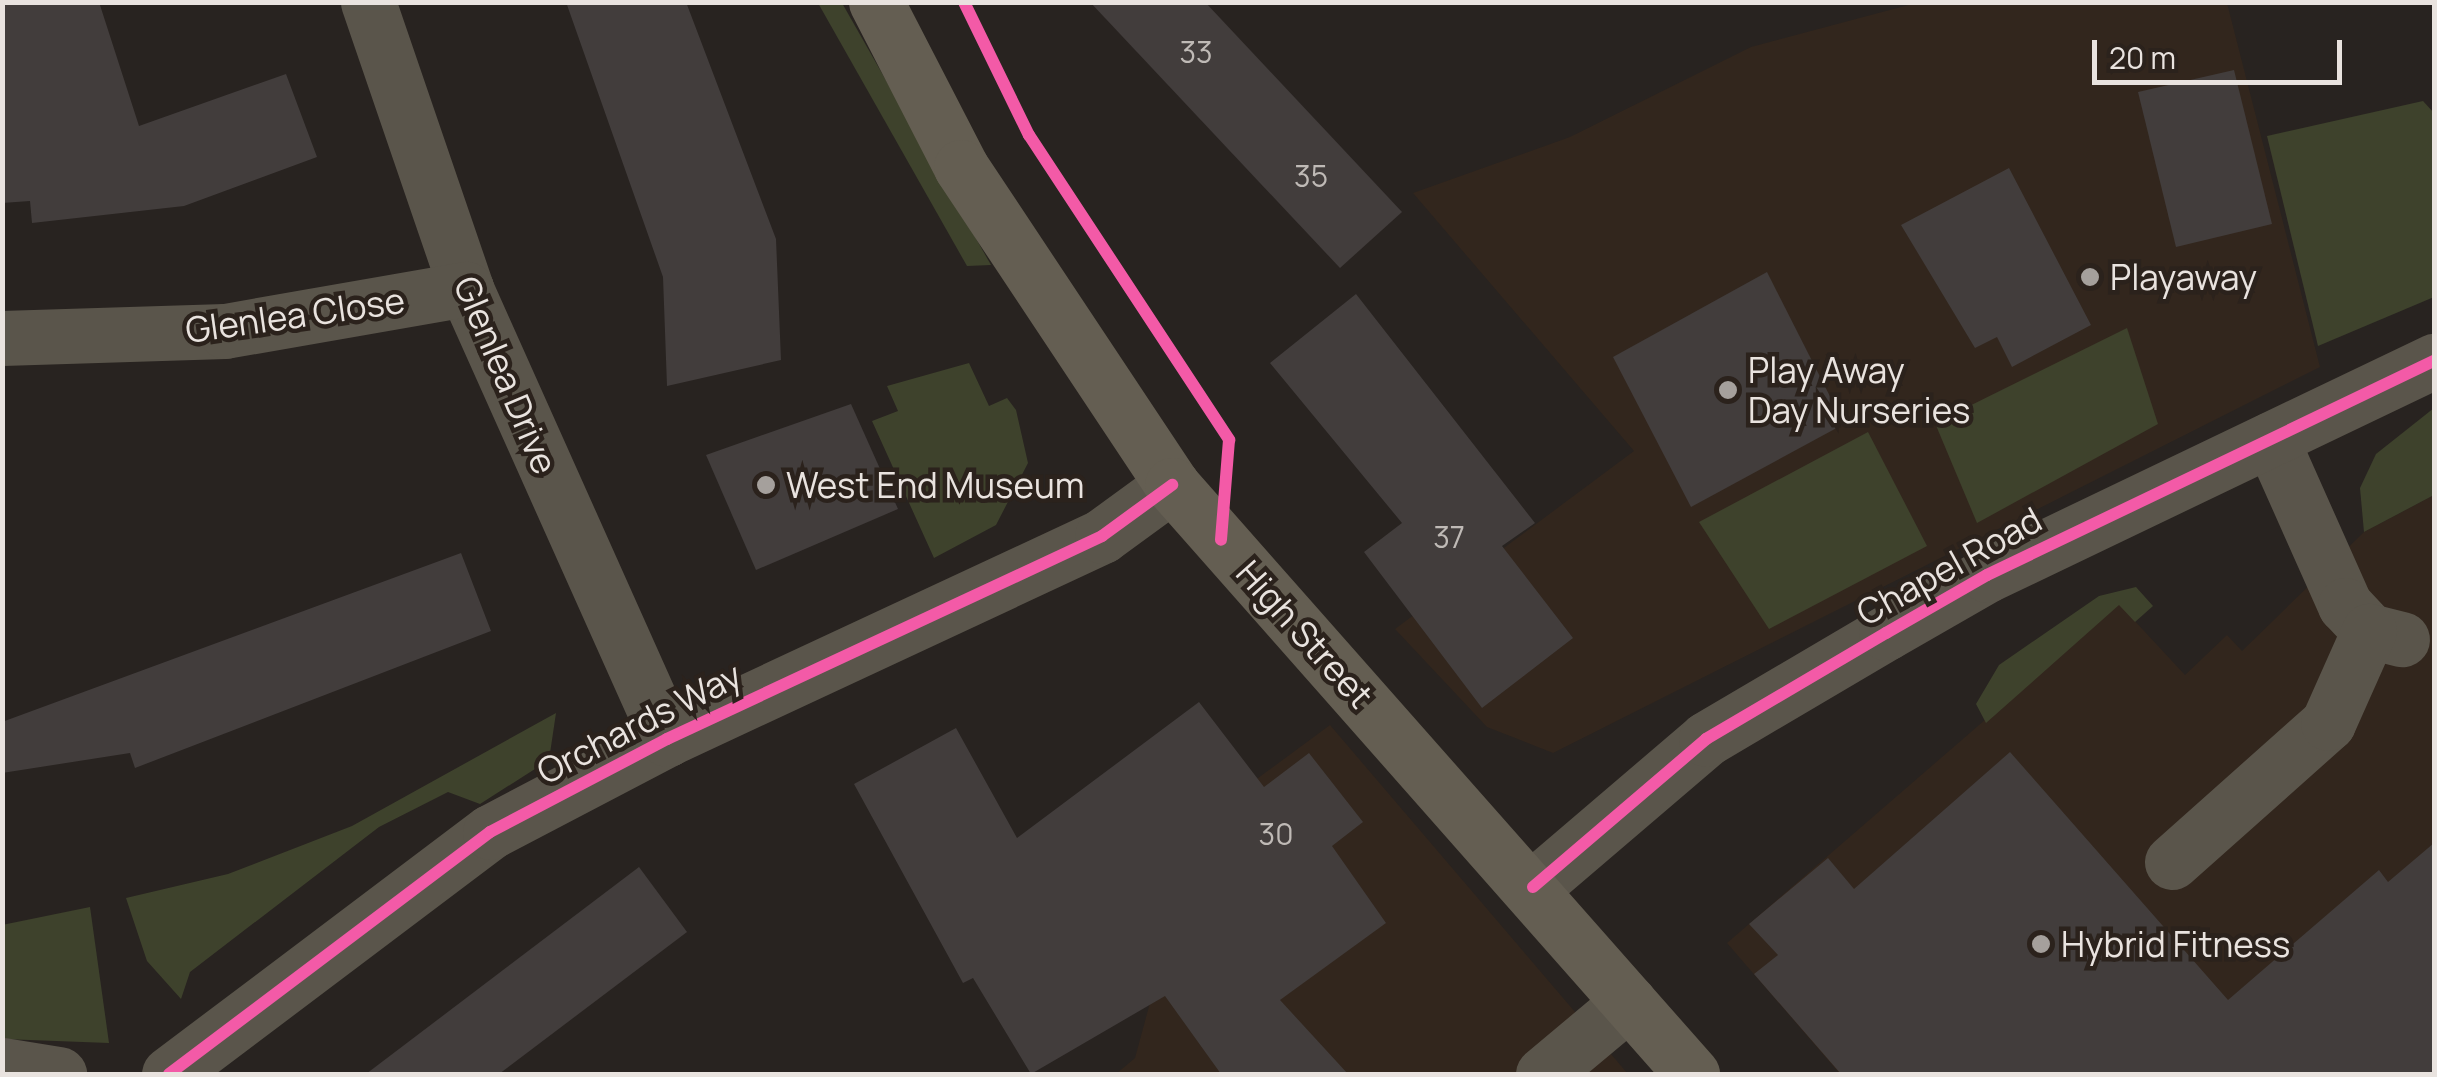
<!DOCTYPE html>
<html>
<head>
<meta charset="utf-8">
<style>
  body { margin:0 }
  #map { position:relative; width:2437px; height:1077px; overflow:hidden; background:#282320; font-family:Manrope,sans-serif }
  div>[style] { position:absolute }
  .built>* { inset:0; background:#32261d }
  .green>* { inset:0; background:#3e422c }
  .building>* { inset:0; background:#423d3c }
  .minor>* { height:55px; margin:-27.5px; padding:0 27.5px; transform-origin:27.5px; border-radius:27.5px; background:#5a554b }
  .major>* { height:55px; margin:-27.5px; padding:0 27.5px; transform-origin:27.5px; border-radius:27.5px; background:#645e52 }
  .cycleway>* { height:12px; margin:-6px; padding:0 6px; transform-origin:6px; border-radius:6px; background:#f35aa7 }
  .dots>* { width:28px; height:28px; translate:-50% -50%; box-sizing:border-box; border:5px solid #2b221c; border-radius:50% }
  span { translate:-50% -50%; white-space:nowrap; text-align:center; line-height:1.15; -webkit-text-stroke:9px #2b221c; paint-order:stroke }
  .number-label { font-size:30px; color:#bfbab6 }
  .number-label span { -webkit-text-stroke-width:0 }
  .poi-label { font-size:35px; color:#e9e3df }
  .left { translate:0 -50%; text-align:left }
  .street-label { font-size:35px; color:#e9e3df }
  .frame { position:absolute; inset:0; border:5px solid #e9e3df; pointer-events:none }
  .scale { position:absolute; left:2092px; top:40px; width:250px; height:45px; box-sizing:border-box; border:5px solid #e9e3df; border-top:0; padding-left:12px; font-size:30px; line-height:35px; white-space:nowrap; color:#e9e3df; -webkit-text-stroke:8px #2b221c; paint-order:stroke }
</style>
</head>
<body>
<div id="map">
  <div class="built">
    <i style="clip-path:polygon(1916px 3px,2227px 3px,2320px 367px,1553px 753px,1487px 727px,1395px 629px,1634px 451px,1413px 193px,1570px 137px,1751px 47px)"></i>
    <i style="clip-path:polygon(2434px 495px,2434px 1074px,1840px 1074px,1727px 943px,2119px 604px,2185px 675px,2227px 635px,2242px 651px,2364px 532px)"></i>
    <i style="clip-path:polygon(1330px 725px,1628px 1074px,1116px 1074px,1135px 1058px,1154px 988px,1158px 852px)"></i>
  </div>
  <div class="green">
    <i style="clip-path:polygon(818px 3px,842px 3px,991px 265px,967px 266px)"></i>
    <i style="clip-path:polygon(2423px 101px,2434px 113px,2434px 297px,2318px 346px,2267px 136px)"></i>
    <i style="clip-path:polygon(2127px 328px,2158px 424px,1977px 523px,1935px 423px)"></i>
    <i style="clip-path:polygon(969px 363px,989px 406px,1007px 398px,1016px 410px,1028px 463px,996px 525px,934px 558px,872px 421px,898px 411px,887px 386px)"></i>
    <i style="clip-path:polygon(2434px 408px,2434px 495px,2364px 532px,2360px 488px,2376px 454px)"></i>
    <i style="clip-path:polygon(1868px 432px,1927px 546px,1769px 629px,1699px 522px)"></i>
    <i style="clip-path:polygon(2136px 587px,2153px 606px,2135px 622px,2119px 605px,1986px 723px,1976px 704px,1999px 665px,2099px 596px)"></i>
    <i style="clip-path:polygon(556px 713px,549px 760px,480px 804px,448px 792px,379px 827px,190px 972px,181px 999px,147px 961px,126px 898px,228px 874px,352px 826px)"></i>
    <i style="clip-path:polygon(90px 907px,109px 1043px,3px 1039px,2px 925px)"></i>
  </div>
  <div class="building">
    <i style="clip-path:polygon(2px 2px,99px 2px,139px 126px,286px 74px,317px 157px,184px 206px,32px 223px,30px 201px,2px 203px)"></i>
    <i style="clip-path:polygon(566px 2px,686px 2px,776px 239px,781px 360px,667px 386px,663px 277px)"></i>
    <i style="clip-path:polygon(1090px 2px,1205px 2px,1402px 212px,1340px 268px)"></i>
    <i style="clip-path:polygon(2234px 70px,2272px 224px,2176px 247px,2138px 92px)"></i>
    <i style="clip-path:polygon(2009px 168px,2091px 325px,2012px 367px,1997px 337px,1975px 348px,1901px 225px)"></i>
    <i style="clip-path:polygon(1767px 272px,1844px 424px,1691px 507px,1613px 357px)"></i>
    <i style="clip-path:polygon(1356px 294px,1535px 523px,1502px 546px,1573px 638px,1482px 708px,1364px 552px,1402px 523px,1270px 363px)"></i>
    <i style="clip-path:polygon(851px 404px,898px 509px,756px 570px,706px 455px)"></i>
    <i style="clip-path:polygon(461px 553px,491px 631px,135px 768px,130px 753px,2px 773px,2px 722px)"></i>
    <i style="clip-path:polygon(1199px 702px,1264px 787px,1309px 753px,1363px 822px,1332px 846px,1386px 923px,1280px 1000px,1348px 1074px,1221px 1074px,1165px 996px,1031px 1074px,973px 978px,963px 983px,854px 784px,956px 728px,1017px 838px)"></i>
    <i style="clip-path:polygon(2010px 752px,2228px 1000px,2379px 870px,2388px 882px,2434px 843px,2434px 1074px,1841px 1074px,1754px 974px,1778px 955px,1749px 924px,1828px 858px,1854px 889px)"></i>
    <i style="clip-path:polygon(639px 867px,687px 932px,499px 1074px,366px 1074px)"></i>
  </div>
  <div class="minor">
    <i style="left:368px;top:2px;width:303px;rotate:71.1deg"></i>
    <i style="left:466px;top:289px;width:493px;rotate:65.9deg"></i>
    <i style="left:2px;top:338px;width:223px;rotate:-1.8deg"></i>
    <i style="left:225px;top:331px;width:245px;rotate:-9.9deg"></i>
    <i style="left:2271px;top:439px;width:182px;rotate:66deg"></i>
    <i style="left:2345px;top:605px;width:35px;rotate:47deg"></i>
    <i style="left:2369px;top:631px;width:34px;rotate:14deg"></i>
    <i style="left:2172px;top:862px;width:209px;rotate:-41.7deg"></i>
    <i style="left:2328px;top:723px;width:101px;rotate:-66deg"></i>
    <i style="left:1533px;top:887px;width:228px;rotate:-40.5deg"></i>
    <i style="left:1706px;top:739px;width:209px;rotate:-30.5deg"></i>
    <i style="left:1886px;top:633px;width:116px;rotate:-29.9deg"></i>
    <i style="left:1987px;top:575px;width:496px;rotate:-25.6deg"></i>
    <i style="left:2px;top:1065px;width:58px;rotate:9deg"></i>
    <i style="left:169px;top:1074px;width:402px;rotate:-37deg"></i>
    <i style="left:490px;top:832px;width:200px;rotate:-27.7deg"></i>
    <i style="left:667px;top:739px;width:480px;rotate:-25deg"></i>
    <i style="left:1102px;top:536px;width:87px;rotate:-36.1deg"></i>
    <i style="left:1543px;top:1074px;width:112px;rotate:-39.9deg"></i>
  </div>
  <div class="major">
    <i style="left:876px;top:2px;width:186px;rotate:62.7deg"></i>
    <i style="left:961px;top:167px;width:382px;rotate:56.4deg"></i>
    <i style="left:1172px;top:485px;width:786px;rotate:48.56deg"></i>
  </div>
  <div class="cycleway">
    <i style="left:964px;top:2px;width:148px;rotate:64deg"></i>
    <i style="left:1029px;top:135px;width:365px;rotate:56.7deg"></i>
    <i style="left:1229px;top:440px;width:100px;rotate:94.6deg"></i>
    <i style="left:1533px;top:887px;width:228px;rotate:-40.5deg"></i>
    <i style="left:1706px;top:739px;width:209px;rotate:-30.5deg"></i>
    <i style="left:1886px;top:633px;width:116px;rotate:-29.9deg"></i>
    <i style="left:1987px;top:575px;width:496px;rotate:-25.6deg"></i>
    <i style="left:169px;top:1074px;width:402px;rotate:-37deg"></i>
    <i style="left:490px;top:832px;width:200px;rotate:-27.7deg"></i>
    <i style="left:667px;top:739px;width:480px;rotate:-25deg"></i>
    <i style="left:1102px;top:536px;width:87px;rotate:-36.1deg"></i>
  </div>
  <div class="dots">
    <i style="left:2090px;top:277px;background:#a5a09c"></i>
    <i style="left:1728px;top:390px;background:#a5a09c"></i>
    <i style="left:766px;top:485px;background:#a5a09c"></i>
    <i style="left:2041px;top:944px;background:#a5a09c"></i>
  </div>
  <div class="number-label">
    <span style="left:1196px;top:52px">33</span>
    <span style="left:1311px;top:176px">35</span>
    <span style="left:1449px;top:537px">37</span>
    <span style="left:1276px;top:834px">30</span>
  </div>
  <div class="poi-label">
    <span class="left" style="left:2110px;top:277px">Playaway</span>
    <span class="left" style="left:1748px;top:390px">Play Away<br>Day Nurseries</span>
    <span class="left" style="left:786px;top:485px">West End Museum</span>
    <span class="left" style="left:2061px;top:944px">Hybrid Fitness</span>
  </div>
  <div class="street-label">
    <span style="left:295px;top:315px;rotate:-8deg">Glenlea Close</span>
    <span style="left:506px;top:375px;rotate:67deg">Glenlea Drive</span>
    <span style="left:1949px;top:566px;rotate:-29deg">Chapel Road</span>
    <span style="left:1305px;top:634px;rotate:48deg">High Street</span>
    <span style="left:639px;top:723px;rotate:-27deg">Orchards Way</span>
  </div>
  <div class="frame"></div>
  <div class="scale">20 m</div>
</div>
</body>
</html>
